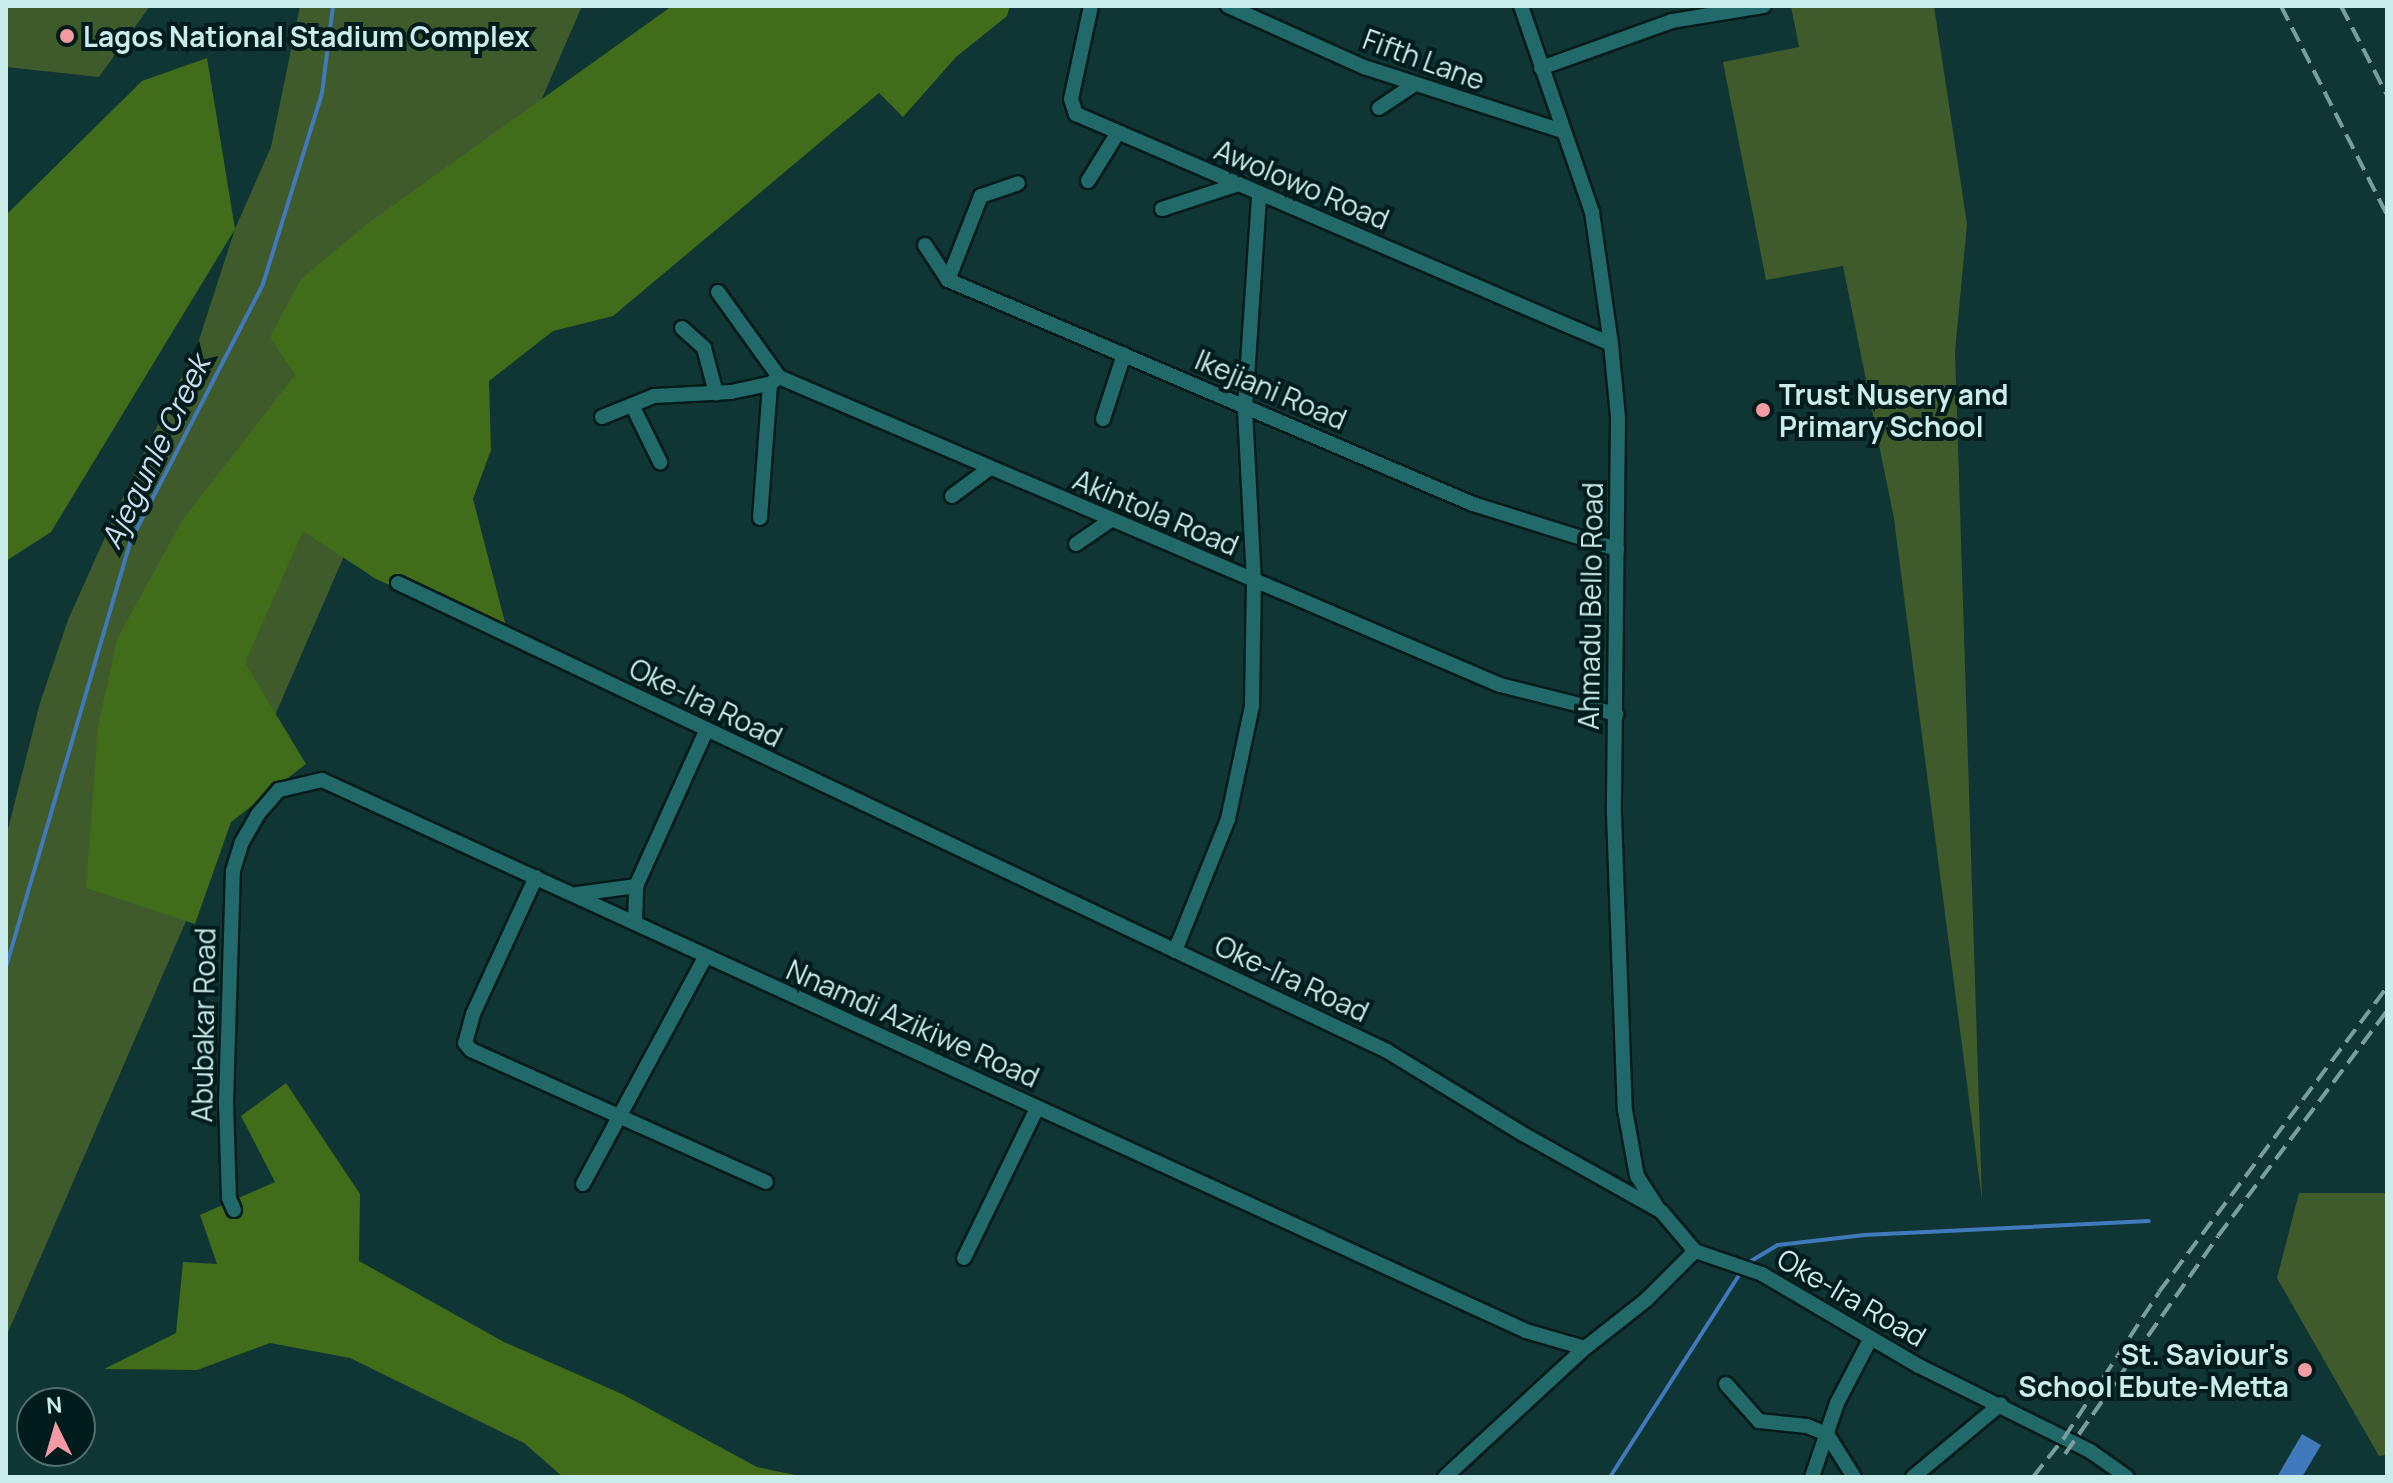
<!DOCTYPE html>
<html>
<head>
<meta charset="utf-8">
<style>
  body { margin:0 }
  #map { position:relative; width:2393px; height:1483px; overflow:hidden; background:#0f3534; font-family:Manrope,sans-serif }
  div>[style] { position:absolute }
  .green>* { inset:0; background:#3f5b2b }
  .forest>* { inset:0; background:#416c1a }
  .water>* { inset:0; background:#407abd }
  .stream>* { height:4px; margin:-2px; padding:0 2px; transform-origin:2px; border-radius:2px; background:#407abd }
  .roads { filter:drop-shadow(2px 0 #051a1a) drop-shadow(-2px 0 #051a1a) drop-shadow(0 2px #051a1a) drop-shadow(0 -2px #051a1a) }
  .street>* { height:14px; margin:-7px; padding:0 7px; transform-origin:7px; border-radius:7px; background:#216a69 }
  .rail>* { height:4px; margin-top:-2px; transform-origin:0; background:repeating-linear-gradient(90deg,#7a9e9d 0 16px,transparent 0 24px) }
  .dots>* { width:22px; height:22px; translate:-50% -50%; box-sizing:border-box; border:4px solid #001b1b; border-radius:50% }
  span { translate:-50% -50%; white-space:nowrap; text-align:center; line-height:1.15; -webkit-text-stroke:8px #001b1b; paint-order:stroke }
  .poi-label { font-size:28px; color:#caeceb; font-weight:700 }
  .left { translate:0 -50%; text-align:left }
  .right { translate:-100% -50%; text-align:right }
  .street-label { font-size:28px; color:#caeceb }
  .water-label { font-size:30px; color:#ceddef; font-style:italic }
  .frame { position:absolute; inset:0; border:8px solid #caeceb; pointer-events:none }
  .north { position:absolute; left:16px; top:1387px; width:80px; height:80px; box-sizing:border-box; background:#001b1b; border:2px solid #516f6e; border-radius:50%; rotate:355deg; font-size:22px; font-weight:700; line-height:32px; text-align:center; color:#caeceb }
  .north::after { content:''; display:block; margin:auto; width:28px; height:36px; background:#f49aa3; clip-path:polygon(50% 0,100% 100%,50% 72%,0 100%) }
</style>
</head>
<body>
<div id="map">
  <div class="green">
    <i style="clip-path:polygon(6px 6px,150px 6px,99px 77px,6px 67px)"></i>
    <i style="clip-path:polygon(300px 6px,582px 6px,6px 1337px,6px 837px,40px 703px,68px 620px,131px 479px,197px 346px,235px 229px,271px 147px)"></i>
    <i style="clip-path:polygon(1791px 6px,1934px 6px,1967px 224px,1955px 352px,1982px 1200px,1894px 519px,1843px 266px,1766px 280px,1723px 62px,1799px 47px)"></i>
    <i style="clip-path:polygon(2299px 1193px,2387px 1193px,2387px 1455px,2379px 1456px,2277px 1278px)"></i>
  </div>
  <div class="forest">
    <i style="clip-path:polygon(672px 6px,1010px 6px,1007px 16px,956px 57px,903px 117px,879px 93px,613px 316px,553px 331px,489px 381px,491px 450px,473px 499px,509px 638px,376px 579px,303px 531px,245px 663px,306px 764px,231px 822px,195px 924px,86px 888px,98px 727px,117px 639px,183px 519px,295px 375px,270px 337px,301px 279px,367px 224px)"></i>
    <i style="clip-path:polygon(207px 58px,235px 229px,51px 532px,6px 561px,6px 215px,142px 81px)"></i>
    <i style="clip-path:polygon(286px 1083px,360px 1194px,359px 1261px,504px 1342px,622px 1394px,757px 1467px,804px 1477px,563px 1477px,524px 1443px,350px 1358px,270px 1343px,197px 1370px,104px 1369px,176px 1333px,183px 1262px,217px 1264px,200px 1215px,275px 1182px,241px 1116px)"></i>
  </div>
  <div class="water">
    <i style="clip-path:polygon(2302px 1434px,2321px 1445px,2302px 1477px,2277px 1477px)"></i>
  </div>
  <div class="stream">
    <i style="left:6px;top:967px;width:443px;rotate:-73.7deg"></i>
    <i style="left:130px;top:542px;width:290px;rotate:-62.7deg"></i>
    <i style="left:263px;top:284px;width:200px;rotate:-72.8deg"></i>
    <i style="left:322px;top:93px;width:88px;rotate:-82.8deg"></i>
    <i style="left:1746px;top:1264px;width:37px;rotate:-31deg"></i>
    <i style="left:1778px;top:1245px;width:87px;rotate:-6.6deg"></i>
    <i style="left:1864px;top:1235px;width:285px;rotate:-2.8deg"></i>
    <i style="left:1610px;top:1477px;width:243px;rotate:-57.4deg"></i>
  </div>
  <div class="roads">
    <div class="street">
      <i style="left:1091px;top:6px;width:95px;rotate:102.1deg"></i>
      <i style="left:1071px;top:99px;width:16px;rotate:72deg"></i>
      <i style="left:1076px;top:114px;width:582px;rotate:23.26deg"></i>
      <i style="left:1228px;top:6px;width:149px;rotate:24.2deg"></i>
      <i style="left:1364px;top:67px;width:208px;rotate:17.9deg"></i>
      <i style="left:1521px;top:6px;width:218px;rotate:71deg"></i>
      <i style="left:1592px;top:212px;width:133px;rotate:81.8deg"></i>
      <i style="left:1611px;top:344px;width:73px;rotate:84.5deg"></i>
      <i style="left:1618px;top:417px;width:398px;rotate:90.6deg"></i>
      <i style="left:1614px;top:815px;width:295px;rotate:87.9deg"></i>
      <i style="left:1625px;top:1110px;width:67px;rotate:79.7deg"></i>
      <i style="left:1637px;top:1176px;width:35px;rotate:57deg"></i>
      <i style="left:1541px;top:68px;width:139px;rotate:-19.7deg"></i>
      <i style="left:1672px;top:21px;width:93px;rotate:-9.3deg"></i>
      <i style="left:1379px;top:108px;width:43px;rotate:-33.7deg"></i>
      <i style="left:1088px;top:181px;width:55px;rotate:-58.3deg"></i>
      <i style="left:1162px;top:209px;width:78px;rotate:-18deg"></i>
      <i style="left:925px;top:245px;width:42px;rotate:56.7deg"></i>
      <i style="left:948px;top:280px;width:571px;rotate:23.11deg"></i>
      <i style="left:1473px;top:504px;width:151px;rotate:17.4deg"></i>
      <i style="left:948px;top:280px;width:90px;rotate:-68.6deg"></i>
      <i style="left:981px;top:196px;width:39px;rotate:-19deg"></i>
      <i style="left:718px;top:292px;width:105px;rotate:54.3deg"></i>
      <i style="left:779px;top:377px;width:784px;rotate:23.13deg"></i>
      <i style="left:1500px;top:685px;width:120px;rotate:14deg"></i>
      <i style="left:682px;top:328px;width:30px;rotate:42deg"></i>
      <i style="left:704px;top:348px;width:47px;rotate:75.1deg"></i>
      <i style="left:632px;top:405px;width:64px;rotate:63.8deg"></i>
      <i style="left:602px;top:417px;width:56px;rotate:-22deg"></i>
      <i style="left:654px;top:396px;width:77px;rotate:-3deg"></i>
      <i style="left:731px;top:392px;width:40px;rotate:-12deg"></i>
      <i style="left:770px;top:384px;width:11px;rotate:-38deg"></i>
      <i style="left:1103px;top:419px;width:68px;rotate:-72.1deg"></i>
      <i style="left:952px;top:496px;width:47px;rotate:-36.4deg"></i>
      <i style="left:760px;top:518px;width:134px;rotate:-85.7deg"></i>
      <i style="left:1076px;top:544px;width:42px;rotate:-34.4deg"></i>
      <i style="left:398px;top:583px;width:1094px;rotate:25.32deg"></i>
      <i style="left:1387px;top:1051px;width:159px;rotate:31.4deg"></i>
      <i style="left:1523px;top:1134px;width:158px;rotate:29.2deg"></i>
      <i style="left:1661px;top:1211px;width:52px;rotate:49.6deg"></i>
      <i style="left:1695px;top:1251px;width:71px;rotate:18.9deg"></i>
      <i style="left:1762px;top:1274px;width:182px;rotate:30.4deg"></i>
      <i style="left:1919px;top:1366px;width:191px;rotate:26.4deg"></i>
      <i style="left:2090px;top:1451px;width:45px;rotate:35.1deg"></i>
      <i style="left:536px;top:877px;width:151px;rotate:114.7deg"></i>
      <i style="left:473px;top:1014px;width:30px;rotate:105deg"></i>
      <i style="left:465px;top:1043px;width:9px;rotate:49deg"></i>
      <i style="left:471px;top:1050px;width:323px;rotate:24.1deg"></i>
      <i style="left:577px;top:894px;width:60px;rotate:-7.7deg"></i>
      <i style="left:635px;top:922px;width:36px;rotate:-88deg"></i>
      <i style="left:636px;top:886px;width:170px;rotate:-65.7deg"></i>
      <i style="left:1175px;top:951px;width:142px;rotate:-68.1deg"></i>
      <i style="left:1228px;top:819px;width:116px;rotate:-78deg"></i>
      <i style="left:1252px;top:706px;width:124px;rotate:-89.1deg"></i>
      <i style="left:1254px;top:582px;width:174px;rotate:-93deg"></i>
      <i style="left:1245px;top:408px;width:213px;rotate:-86.2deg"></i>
      <i style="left:583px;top:1184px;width:258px;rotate:-61.7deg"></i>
      <i style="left:234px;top:1210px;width:13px;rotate:-113deg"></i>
      <i style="left:229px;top:1198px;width:94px;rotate:-91.8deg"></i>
      <i style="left:226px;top:1104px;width:233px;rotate:-88.3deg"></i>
      <i style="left:233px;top:871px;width:30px;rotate:-73deg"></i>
      <i style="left:242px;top:842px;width:32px;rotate:-60deg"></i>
      <i style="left:258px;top:814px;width:32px;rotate:-49deg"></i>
      <i style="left:279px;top:790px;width:44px;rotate:-13.1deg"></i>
      <i style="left:322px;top:780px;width:1324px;rotate:24.59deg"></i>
      <i style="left:1526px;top:1331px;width:61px;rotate:16.1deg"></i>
      <i style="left:964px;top:1258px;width:167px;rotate:-64deg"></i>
      <i style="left:1726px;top:1384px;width:50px;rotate:48.3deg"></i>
      <i style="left:1759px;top:1421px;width:48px;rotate:5.9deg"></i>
      <i style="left:1807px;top:1426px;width:22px;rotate:22deg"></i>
      <i style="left:1827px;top:1434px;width:51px;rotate:57.9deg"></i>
      <i style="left:1445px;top:1477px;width:190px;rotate:-42.7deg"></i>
      <i style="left:1585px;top:1348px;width:78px;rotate:-38.2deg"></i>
      <i style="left:1646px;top:1300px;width:69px;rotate:-45deg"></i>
      <i style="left:1812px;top:1477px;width:78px;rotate:-71.3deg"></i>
      <i style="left:1837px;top:1403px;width:73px;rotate:-62.4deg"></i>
      <i style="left:1913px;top:1477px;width:114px;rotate:-39.7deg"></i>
    </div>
  </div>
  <div class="rail">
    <i style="left:2281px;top:6px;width:234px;rotate:63.1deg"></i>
    <i style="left:2341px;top:6px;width:100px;rotate:62.7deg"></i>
    <i style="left:2065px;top:1454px;width:266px;rotate:-54.9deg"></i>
    <i style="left:2218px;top:1236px;width:281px;rotate:-53.1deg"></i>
    <i style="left:2033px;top:1477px;width:50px;rotate:-51.5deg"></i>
    <i style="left:2064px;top:1438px;width:174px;rotate:-56.9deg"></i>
    <i style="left:2159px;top:1292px;width:381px;rotate:-53.2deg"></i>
  </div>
  <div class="dots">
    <i style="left:67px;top:36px;background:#f49aa3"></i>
    <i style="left:1763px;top:410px;background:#f49aa3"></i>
    <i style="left:2305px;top:1370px;background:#f49aa3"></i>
  </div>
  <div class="poi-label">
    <span class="left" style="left:83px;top:36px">Lagos National Stadium Complex</span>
    <span class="left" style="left:1779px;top:410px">Trust Nusery and<br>Primary School</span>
    <span class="right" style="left:2289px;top:1370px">St. Saviour's<br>School Ebute-Metta</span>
  </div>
  <div class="street-label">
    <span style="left:1424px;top:59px;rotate:20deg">Fifth Lane</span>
    <span style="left:1302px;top:184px;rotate:23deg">Awolowo Road</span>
    <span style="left:1271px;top:389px;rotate:23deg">Ikejiani Road</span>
    <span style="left:1156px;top:512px;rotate:23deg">Akintola Road</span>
    <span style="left:1590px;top:606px;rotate:-89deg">Ahmadu Bello Road</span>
    <span style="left:706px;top:702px;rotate:26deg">Oke-Ira Road</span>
    <span style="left:1292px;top:978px;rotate:25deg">Oke-Ira Road</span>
    <span style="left:913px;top:1023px;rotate:24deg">Nnamdi Azikiwe Road</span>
    <span style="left:203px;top:1025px;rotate:-89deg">Abubakar Road</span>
    <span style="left:1852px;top:1297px;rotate:30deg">Oke-Ira Road</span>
  </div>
  <div class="water-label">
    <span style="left:155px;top:452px;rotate:-64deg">Ajegunle Creek</span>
  </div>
  <div class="frame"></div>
  <div class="north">N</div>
</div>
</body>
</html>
